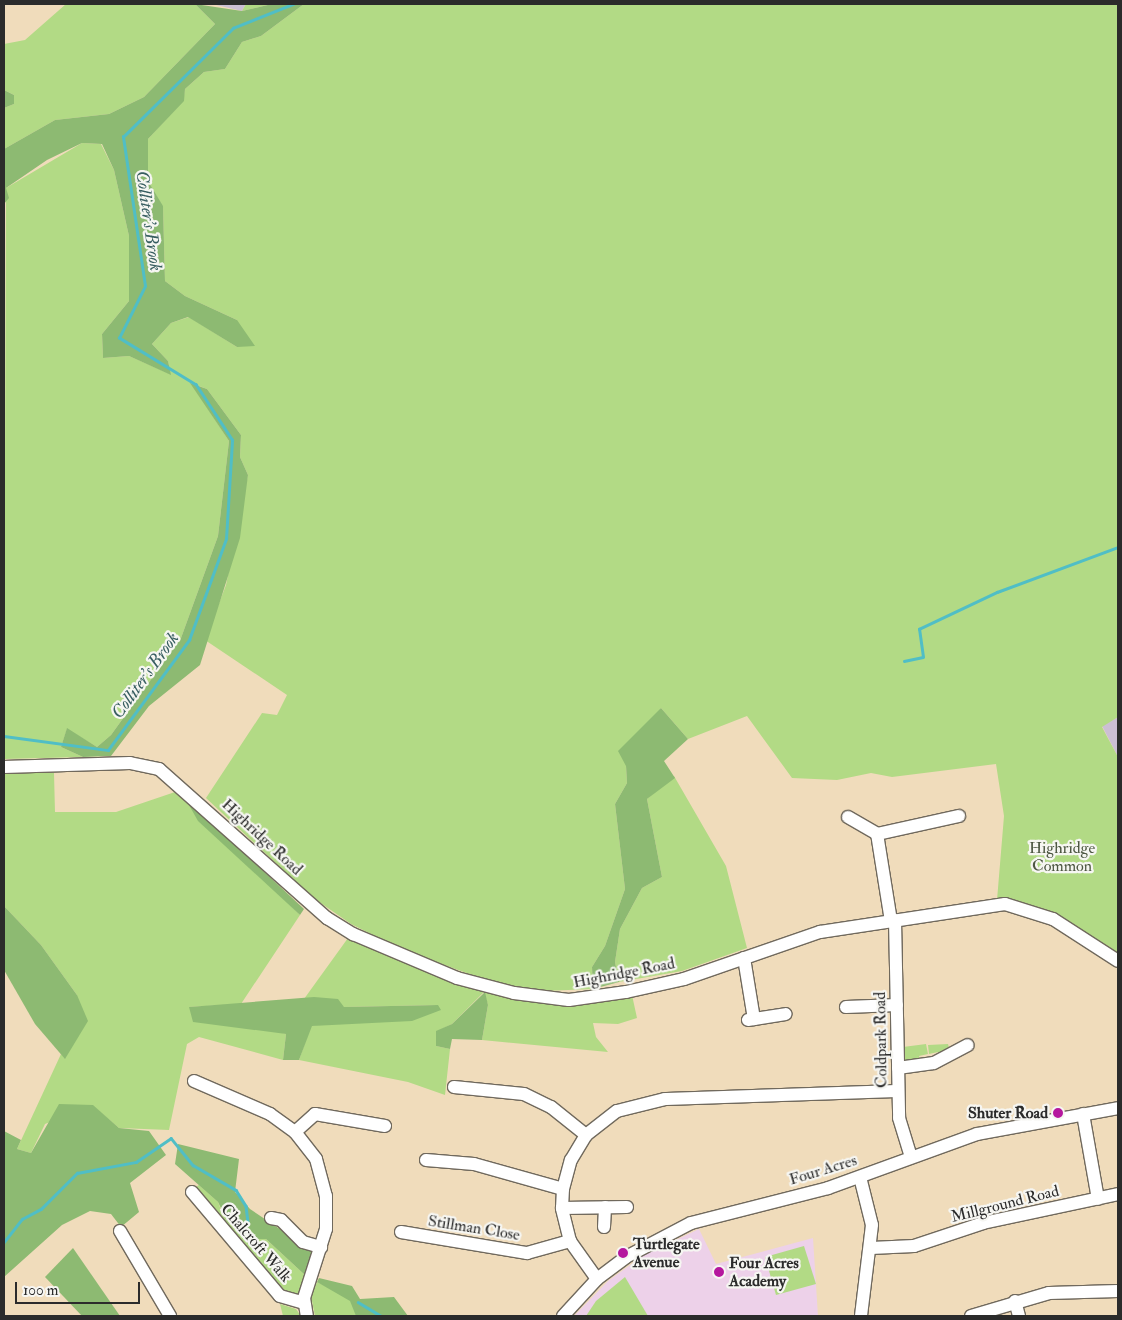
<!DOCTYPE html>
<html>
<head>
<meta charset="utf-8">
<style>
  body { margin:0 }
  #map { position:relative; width:1122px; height:1320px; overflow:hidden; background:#f0dcbb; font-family:"IM FELL Double Pica",serif }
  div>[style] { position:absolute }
  .built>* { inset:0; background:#edd1e9 }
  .industrial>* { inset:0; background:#ccbfd4 }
  .green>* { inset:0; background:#b2da85 }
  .forest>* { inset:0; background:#8dba72 }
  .stream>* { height:2.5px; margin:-1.25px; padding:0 1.25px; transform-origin:1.25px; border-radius:1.25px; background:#50bec6 }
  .roads { filter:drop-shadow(1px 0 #70695d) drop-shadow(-1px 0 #70695d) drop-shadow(0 1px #70695d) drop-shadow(0 -1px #70695d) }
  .minor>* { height:12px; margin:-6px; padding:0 6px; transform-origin:6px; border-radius:6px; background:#fff }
  .dots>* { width:14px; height:14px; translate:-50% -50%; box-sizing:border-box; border:2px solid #f6f6f2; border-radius:50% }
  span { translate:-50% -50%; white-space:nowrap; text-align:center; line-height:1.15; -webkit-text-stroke:4.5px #f6f6f2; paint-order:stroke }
  .street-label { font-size:16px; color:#2b2b2b }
  .park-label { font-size:16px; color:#4d5742 }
  .poi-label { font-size:16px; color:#2b2b2b; font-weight:700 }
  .right { translate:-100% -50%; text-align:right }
  .left { translate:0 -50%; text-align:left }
  .water-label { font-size:18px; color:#385e61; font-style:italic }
  .frame { position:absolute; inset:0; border:5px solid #2b2b2b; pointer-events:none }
  .scale { position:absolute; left:15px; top:1282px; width:125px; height:22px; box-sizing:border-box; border:2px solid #2b2b2b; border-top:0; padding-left:6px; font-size:15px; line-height:18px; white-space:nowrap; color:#2b2b2b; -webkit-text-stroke:4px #f6f6f2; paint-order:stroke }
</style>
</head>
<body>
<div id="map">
  <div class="built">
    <i style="clip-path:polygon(699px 1229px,716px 1264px,813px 1238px,818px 1316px,574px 1316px,608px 1281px,644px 1255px)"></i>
  </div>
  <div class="industrial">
    <i style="clip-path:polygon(212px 4px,246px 4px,242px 11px)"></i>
    <i style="clip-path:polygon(1118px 717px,1118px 757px,1102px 726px)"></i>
  </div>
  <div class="green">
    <i style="clip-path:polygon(66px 4px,195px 4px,215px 24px,144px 97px,109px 114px,55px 120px,4px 149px,4px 108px,14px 104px,14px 95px,4px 90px,4px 44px,25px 40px)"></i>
    <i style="clip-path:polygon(246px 4px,272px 4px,242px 11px)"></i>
    <i style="clip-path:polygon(304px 4px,1118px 4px,1118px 717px,1102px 727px,1118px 757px,1118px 956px,1050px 913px,997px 900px,1004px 816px,996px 764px,892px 777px,871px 773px,837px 780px,792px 778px,747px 716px,688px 739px,661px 708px,626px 766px,627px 783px,615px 804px,625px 889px,605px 946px,592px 967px,593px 989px,543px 991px,494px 983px,403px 950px,351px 924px,312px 897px,206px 798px,262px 713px,277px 715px,287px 695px,205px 640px,226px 585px,248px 475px,240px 457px,241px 435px,207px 389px,191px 383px,229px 441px,218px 536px,181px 638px,111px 735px,97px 747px,67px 729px,61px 747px,83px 757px,4px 759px,6px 188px,82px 143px,101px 144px,114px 170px,129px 236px,129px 301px,102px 334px,103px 358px,129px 356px,170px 374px,168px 361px,152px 344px,171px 323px,189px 317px,237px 347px,237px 320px,185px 296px,165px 281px,163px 207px,148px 181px,148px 139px,183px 101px,185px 89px,204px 72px,225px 69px,242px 42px,261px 36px)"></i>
    <i style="clip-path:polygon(4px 772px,54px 773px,55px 812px,116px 812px,178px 791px,300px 915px,241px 1004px,189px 1007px,286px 1034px,283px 1060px,199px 1037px,187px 1044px,169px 1130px,119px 1128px,92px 1105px,45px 1124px,31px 1153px,17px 1149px,61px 1054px,65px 1058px,77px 995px,41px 945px,4px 906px)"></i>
    <i style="clip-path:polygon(674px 776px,726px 866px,747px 948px,682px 971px,619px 982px,615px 962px,620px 929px,642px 888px,662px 877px,647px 799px)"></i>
    <i style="clip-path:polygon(348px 938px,447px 980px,515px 998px,566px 1005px,632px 995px,637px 1018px,618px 1024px,593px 1023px,596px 1037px,608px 1052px,482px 1040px,488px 1005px,484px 992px,452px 1024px,436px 1032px,436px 1046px,450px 1049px,445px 1095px,408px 1082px,299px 1060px,311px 1026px,438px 1005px,344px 1007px,304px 999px)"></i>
    <i style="clip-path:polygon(926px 1044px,928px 1054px,919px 1056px,921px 1062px,904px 1064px,903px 1047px)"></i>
    <i style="clip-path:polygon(948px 1044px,950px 1051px,941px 1058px,938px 1052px,929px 1054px,928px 1045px)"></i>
    <i style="clip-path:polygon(199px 1185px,218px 1202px,223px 1215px,252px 1239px,266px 1239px,306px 1276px,299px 1295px,291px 1299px,272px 1280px,192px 1189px)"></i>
    <i style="clip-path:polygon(804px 1246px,816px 1284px,776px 1295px,765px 1257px)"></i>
    <i style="clip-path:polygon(625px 1277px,648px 1316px,586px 1316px,596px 1301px)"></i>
    <i style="clip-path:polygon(317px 1282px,389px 1316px,315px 1316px,311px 1296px)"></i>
    <i style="clip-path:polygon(280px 1304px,296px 1309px,301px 1316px,283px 1316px)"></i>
  </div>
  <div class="forest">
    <i style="clip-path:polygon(195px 4px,242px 11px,272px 4px,304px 4px,261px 36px,242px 42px,225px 69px,204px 72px,185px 89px,184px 101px,148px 139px,148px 181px,163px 206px,165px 281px,185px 296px,237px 320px,255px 346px,237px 347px,188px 317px,171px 323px,152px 344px,168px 361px,171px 375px,129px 356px,103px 358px,102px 334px,129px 301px,129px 236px,114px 170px,102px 144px,82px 143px,47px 160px,6px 188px,9px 198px,4px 204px,4px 149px,55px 120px,109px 114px,144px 97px,215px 24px)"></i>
    <i style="clip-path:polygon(4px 90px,14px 95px,14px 104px,4px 108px)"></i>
    <i style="clip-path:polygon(190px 383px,207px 389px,241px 435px,240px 457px,248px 475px,240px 538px,200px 665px,149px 706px,111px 756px,83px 757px,61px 747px,67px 728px,97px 747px,111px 735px,181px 638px,218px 536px,229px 441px)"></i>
    <i style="clip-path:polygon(661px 708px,688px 739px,664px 761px,675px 778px,647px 799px,662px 877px,642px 888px,620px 929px,615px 962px,619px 982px,593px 989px,592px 967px,605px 946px,625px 889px,615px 804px,627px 783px,626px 766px,618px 751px)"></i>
    <i style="clip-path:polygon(185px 798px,304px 909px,300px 915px,198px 821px)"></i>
    <i style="clip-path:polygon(4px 906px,41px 945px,77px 995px,88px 1021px,65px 1059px,35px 1024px,4px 970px)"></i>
    <i style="clip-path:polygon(485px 992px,488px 1005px,482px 1040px,452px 1039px,450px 1049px,436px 1046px,436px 1031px,452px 1024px)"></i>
    <i style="clip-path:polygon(314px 997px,338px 999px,344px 1007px,438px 1005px,441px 1010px,412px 1021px,312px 1026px,299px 1060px,283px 1060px,286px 1034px,193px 1022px,189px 1007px)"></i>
    <i style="clip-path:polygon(59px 1104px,93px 1105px,119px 1128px,149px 1131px,166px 1155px,130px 1183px,139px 1212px,121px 1227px,111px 1214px,90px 1211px,62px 1225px,4px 1277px,4px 1131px,21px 1140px,17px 1149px,31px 1153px)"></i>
    <i style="clip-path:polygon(178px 1144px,239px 1159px,235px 1192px,250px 1209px,314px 1252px,306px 1276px,266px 1239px,252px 1239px,227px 1221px,218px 1202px,175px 1164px)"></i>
    <i style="clip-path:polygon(73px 1248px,120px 1316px,82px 1316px,45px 1277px)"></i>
    <i style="clip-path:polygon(319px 1278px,352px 1286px,360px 1299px,394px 1297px,408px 1316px,356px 1316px,350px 1301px,317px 1282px)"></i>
  </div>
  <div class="stream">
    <i style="left:904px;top:661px;width:19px;rotate:-12deg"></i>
    <i style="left:923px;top:657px;width:28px;rotate:-98deg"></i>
    <i style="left:919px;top:629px;width:86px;rotate:-25.4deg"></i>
    <i style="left:997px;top:592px;width:129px;rotate:-20.4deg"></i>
    <i style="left:4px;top:736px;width:105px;rotate:7.7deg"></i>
    <i style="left:108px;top:750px;width:137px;rotate:-53.6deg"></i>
    <i style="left:189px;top:640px;width:108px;rotate:-69.9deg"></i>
    <i style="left:226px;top:539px;width:99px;rotate:-86.5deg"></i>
    <i style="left:232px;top:440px;width:66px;rotate:-123.2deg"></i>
    <i style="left:196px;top:385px;width:90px;rotate:-148.6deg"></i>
    <i style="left:119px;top:338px;width:58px;rotate:-63.4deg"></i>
    <i style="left:145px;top:286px;width:151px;rotate:-98.4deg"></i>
    <i style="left:123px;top:137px;width:155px;rotate:-44.7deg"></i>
    <i style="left:233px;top:28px;width:65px;rotate:-21.8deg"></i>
    <i style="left:4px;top:1242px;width:29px;rotate:-52deg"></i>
    <i style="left:22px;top:1219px;width:21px;rotate:-28deg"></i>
    <i style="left:41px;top:1209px;width:51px;rotate:-45deg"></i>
    <i style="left:77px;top:1173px;width:60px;rotate:-10.6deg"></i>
    <i style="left:136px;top:1162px;width:42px;rotate:-34.4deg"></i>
    <i style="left:171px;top:1138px;width:35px;rotate:51deg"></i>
    <i style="left:193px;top:1165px;width:50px;rotate:30.2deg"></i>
    <i style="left:236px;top:1190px;width:19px;rotate:58deg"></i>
    <i style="left:246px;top:1206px;width:17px;rotate:83deg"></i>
    <i style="left:358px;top:1302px;width:27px;rotate:31deg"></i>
  </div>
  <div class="roads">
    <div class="minor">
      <i style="left:4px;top:767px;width:126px;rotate:-1.8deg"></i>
      <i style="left:130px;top:763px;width:30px;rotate:12deg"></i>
      <i style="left:159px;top:769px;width:225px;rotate:41.6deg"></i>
      <i style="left:327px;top:918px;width:31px;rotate:32deg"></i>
      <i style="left:353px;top:934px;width:113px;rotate:22.9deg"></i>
      <i style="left:457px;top:978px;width:59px;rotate:14.7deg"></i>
      <i style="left:514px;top:993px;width:55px;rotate:7.3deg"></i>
      <i style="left:569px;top:1000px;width:58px;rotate:-8deg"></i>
      <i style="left:626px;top:992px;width:59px;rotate:-12.6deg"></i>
      <i style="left:684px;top:979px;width:144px;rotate:-19.1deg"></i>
      <i style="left:820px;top:932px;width:187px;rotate:-8.6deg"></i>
      <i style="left:1005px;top:904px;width:50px;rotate:17.4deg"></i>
      <i style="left:1053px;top:919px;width:77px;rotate:32.9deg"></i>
      <i style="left:848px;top:817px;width:34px;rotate:30deg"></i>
      <i style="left:895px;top:920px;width:198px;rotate:88.8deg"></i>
      <i style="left:899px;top:1118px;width:41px;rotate:72.9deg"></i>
      <i style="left:891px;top:921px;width:88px;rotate:-99.1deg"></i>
      <i style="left:877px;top:834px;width:84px;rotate:-12.4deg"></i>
      <i style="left:744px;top:958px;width:62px;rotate:80.7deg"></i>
      <i style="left:846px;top:1007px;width:51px;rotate:-2.2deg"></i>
      <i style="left:748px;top:1020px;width:38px;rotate:-9deg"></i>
      <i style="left:898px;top:1068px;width:36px;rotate:-8deg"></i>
      <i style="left:934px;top:1063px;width:38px;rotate:-28deg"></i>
      <i style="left:194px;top:1081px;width:83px;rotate:23.5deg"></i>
      <i style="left:270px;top:1114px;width:31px;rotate:36deg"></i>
      <i style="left:295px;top:1132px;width:34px;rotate:52deg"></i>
      <i style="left:316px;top:1159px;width:38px;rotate:75deg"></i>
      <i style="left:326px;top:1196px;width:33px;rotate:90deg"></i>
      <i style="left:326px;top:1229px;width:72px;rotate:107.7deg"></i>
      <i style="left:304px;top:1298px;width:18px;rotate:81deg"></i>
      <i style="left:454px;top:1087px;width:70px;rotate:5.7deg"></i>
      <i style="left:524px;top:1094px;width:30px;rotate:26deg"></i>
      <i style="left:551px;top:1107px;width:45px;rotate:38.7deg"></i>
      <i style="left:1083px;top:1114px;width:86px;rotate:80deg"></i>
      <i style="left:295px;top:1132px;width:27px;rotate:-42deg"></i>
      <i style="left:315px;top:1114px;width:71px;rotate:9.7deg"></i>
      <i style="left:426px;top:1160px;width:48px;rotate:4.8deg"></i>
      <i style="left:474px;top:1164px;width:92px;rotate:15.7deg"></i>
      <i style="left:860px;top:1177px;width:49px;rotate:76deg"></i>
      <i style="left:872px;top:1225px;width:92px;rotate:96.9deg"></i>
      <i style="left:192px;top:1192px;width:136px;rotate:49.8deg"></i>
      <i style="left:280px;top:1296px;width:25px;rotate:16deg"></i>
      <i style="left:562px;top:1208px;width:65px;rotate:-0.9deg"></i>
      <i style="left:271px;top:1218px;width:10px;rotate:11deg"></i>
      <i style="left:281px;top:1220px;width:31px;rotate:45deg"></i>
      <i style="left:303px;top:1242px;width:19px;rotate:16deg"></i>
      <i style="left:604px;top:1227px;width:20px;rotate:-87deg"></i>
      <i style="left:120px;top:1231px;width:99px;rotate:59.5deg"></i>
      <i style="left:401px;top:1232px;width:128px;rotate:9.5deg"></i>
      <i style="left:527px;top:1253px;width:45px;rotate:-15.6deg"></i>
      <i style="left:871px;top:1248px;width:43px;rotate:-2.7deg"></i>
      <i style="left:914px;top:1246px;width:73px;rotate:-18.4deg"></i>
      <i style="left:983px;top:1223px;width:138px;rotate:-12.1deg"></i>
      <i style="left:597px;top:1279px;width:47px;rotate:-125.4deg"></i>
      <i style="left:570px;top:1241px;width:34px;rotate:-104deg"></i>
      <i style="left:562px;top:1208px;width:19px;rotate:-87deg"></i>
      <i style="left:563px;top:1189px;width:30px;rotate:-75deg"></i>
      <i style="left:571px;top:1160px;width:29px;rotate:-59deg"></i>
      <i style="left:586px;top:1135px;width:39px;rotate:-38deg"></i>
      <i style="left:617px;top:1111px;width:49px;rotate:-14deg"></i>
      <i style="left:665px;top:1099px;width:233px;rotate:-2deg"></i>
      <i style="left:1015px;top:1301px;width:16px;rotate:75deg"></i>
      <i style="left:563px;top:1316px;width:50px;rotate:-47.4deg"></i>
      <i style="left:597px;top:1279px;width:36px;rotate:-37deg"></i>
      <i style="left:626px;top:1257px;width:73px;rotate:-27.6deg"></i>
      <i style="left:691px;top:1223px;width:141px;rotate:-14.3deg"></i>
      <i style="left:828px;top:1188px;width:158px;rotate:-19.9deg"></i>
      <i style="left:977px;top:1134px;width:143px;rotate:-10.4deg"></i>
      <i style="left:971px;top:1316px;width:81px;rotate:-16.4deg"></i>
      <i style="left:1049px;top:1293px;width:69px;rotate:-1.7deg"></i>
    </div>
  </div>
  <div class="dots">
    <i style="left:1058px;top:1113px;background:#b5179e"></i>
    <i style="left:623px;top:1253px;background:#b5179e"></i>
    <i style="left:719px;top:1272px;background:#b5179e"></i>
  </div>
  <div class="street-label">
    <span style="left:262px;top:837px;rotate:43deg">Highridge Road</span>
    <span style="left:624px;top:973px;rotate:-11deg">Highridge Road</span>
    <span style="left:881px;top:1040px;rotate:-91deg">Coldpark Road</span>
    <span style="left:823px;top:1170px;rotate:-17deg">Four Acres</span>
    <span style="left:1005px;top:1204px;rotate:-14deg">Millground Road</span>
    <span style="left:474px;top:1228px;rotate:9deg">Stillman Close</span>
    <span style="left:256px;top:1243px;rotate:49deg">Chalcroft Walk</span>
  </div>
  <div class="park-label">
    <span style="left:1062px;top:857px">Highridge<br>Common</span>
  </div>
  <div class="poi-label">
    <span class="right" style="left:1048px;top:1113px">Shuter Road</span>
    <span class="left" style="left:633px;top:1253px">Turtlegate<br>Avenue</span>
    <span class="left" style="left:729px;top:1272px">Four Acres<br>Academy</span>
  </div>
  <div class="water-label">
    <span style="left:148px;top:221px;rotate:82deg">Colliter's Brook</span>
    <span style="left:146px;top:676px;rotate:-54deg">Colliter's Brook</span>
  </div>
  <div class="frame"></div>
  <div class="scale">100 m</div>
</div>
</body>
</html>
